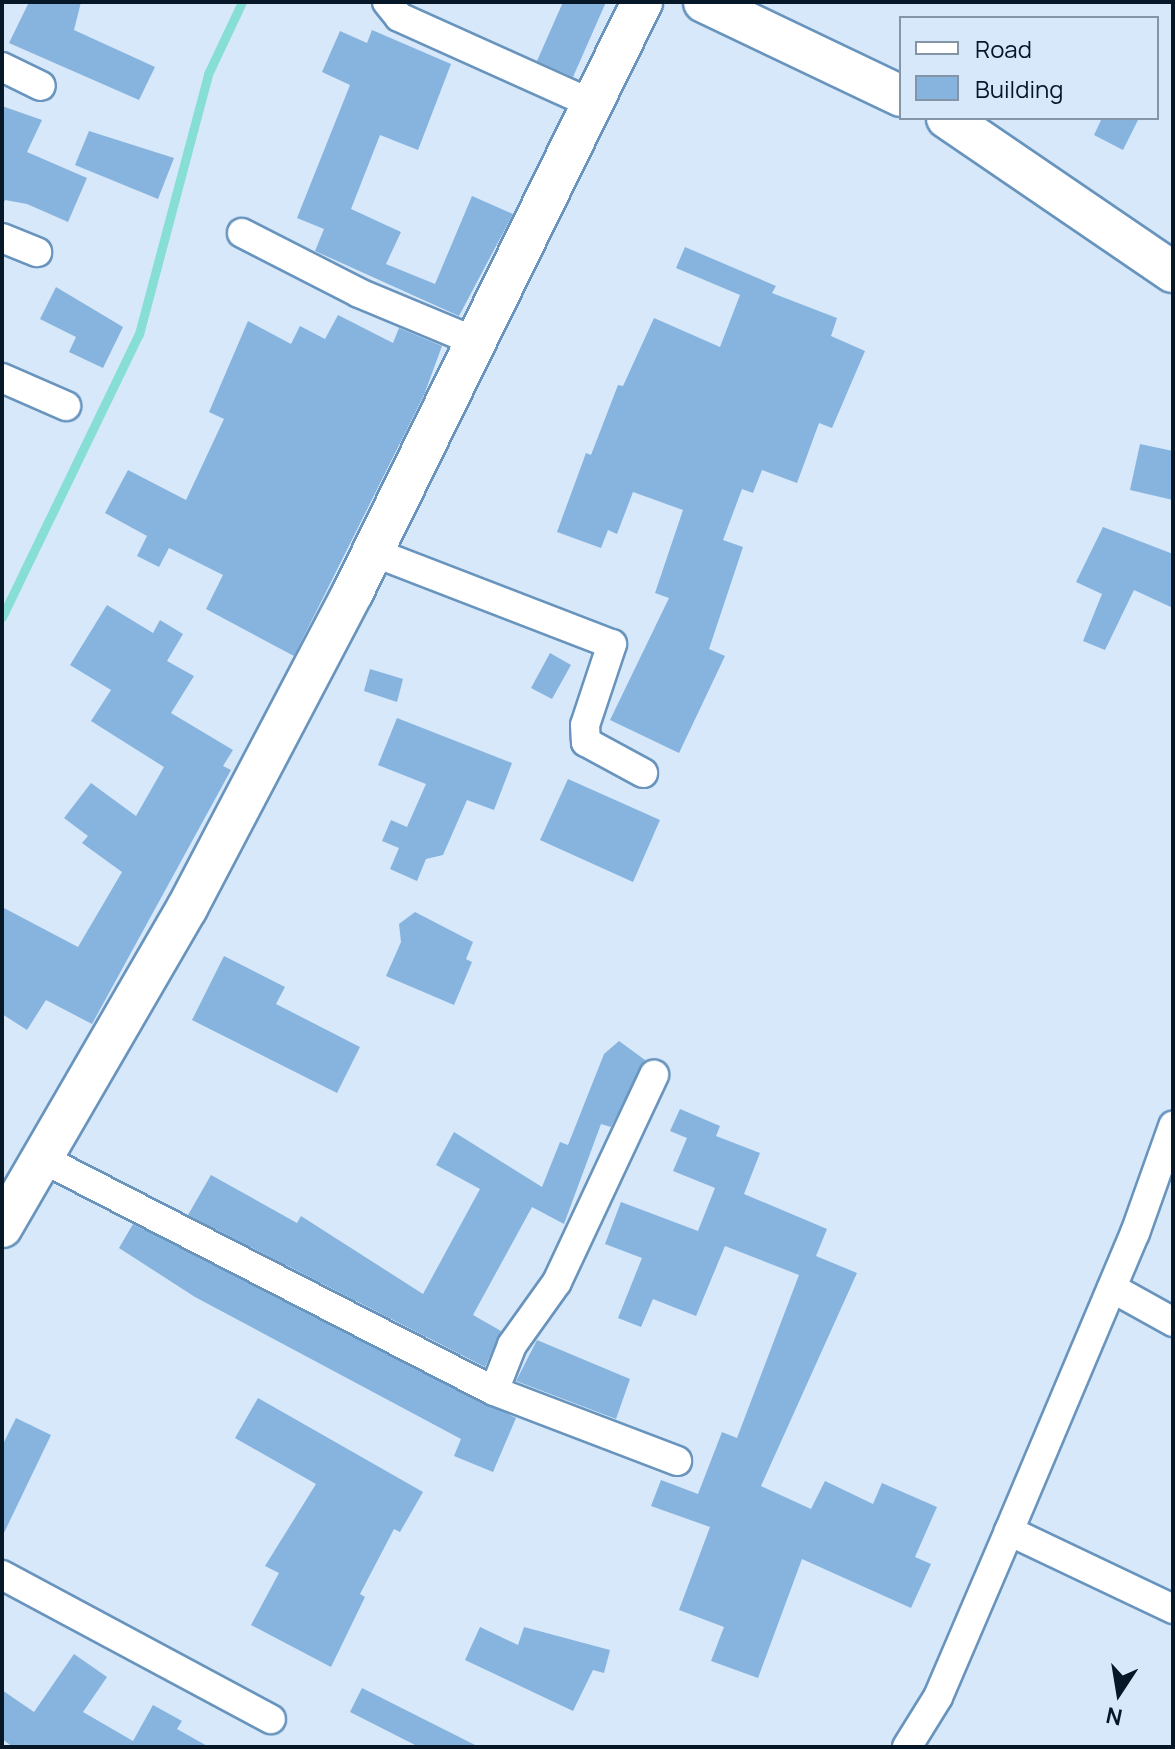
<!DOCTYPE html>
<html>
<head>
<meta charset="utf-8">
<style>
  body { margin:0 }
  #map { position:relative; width:1175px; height:1749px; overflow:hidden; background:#d6e8fa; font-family:Manrope,sans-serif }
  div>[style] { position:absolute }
  .stream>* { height:9px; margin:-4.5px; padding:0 4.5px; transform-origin:4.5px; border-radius:4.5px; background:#87ded5 }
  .building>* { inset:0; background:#87b4df }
  .roads { filter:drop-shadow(2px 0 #6894bd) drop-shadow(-2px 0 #6894bd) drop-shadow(0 2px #6894bd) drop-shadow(0 -2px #6894bd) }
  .street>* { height:28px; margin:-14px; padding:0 14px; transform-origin:14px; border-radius:14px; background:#fff }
  .secondary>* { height:40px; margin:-20px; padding:0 20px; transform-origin:20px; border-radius:20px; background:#fff }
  span { translate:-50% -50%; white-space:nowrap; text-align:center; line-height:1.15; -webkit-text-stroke:6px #d6e8fa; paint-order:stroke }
  .frame { position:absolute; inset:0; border:4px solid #061827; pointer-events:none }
  .legend { position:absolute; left:899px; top:16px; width:260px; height:104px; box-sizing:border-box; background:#d6e8fa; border:2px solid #8395a6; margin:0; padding:10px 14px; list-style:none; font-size:24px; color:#061827 }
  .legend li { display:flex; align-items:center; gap:16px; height:40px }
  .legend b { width:40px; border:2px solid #8395a6 }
  .north { position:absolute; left:1079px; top:1653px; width:80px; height:80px; -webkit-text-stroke:6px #d6e8fa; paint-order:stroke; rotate:192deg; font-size:22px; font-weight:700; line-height:32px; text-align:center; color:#061827 }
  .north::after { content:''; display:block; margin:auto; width:28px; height:36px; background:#061827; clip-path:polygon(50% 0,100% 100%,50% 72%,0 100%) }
</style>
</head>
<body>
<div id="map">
  <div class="stream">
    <i style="left:2px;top:617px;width:314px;rotate:-64.2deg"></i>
    <i style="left:139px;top:334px;width:269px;rotate:-75.1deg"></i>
    <i style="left:208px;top:74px;width:80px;rotate:-64.7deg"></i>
  </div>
  <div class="building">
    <i style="clip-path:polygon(29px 2px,81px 2px,74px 30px,155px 67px,139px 100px,9px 43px)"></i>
    <i style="clip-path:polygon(563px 2px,606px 2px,573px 77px,537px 61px)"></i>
    <i style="clip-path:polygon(372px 30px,451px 64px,418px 150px,380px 135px,351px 209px,401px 232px,386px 264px,435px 284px,472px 196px,513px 214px,459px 316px,315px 251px,324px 229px,297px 218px,350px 85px,322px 72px,340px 31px,367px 43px)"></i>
    <i style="clip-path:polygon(2px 106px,42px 120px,27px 152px,87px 178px,68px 222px,27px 204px,5px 200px,2px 207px)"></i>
    <i style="clip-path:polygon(1102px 118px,1139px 118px,1123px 150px,1094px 135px)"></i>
    <i style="clip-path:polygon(89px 131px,174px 158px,158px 199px,75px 165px)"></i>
    <i style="clip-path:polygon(685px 247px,776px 286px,772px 293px,837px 318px,831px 336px,865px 351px,832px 428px,819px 423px,797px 483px,762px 470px,753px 493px,742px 489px,723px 540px,743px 547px,709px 649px,725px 656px,679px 753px,610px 720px,669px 598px,655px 593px,683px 510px,633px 492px,617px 534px,608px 530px,601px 548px,557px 532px,586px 453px,591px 455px,618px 385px,623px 386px,654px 318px,720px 347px,740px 295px,676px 268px)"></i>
    <i style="clip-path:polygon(56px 287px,123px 327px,103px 368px,69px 352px,76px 337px,40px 319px)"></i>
    <i style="clip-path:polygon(338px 315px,393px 343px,399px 328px,442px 346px,424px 395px,294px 656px,206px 609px,223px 575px,169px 548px,159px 567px,137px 556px,147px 536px,105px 513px,128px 470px,186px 500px,224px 419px,209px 412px,248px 321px,291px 344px,300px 326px,325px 339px)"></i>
    <i style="clip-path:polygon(1140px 444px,1173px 451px,1173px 500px,1130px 490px)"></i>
    <i style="clip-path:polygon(1103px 527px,1173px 554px,1173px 608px,1134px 590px,1105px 650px,1083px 641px,1102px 594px,1076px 582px)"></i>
    <i style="clip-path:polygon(107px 605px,153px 633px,160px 620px,183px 634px,167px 661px,194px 676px,171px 713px,233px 750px,223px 766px,231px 770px,92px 1024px,46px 1000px,27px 1030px,2px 1014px,2px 907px,78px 947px,122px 872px,82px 843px,88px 836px,64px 818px,91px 783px,136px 816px,164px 767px,91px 721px,111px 690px,70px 665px)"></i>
    <i style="clip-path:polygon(550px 653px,571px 665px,552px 699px,531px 688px)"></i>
    <i style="clip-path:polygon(370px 669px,403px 679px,397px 702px,364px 691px)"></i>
    <i style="clip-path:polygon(397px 718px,512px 763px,494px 810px,467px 800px,443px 855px,426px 859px,417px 881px,390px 869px,399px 848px,382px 841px,391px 820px,407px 827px,426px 784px,378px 765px)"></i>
    <i style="clip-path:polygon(568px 779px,660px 820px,633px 882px,540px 840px)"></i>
    <i style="clip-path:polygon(415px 912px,473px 942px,466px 959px,472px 962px,454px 1005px,386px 976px,401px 942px,399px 924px)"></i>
    <i style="clip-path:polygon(224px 956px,285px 987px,276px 1004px,360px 1047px,337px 1093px,192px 1020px)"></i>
    <i style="clip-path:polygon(619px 1041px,645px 1060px,611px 1127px,601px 1124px,564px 1224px,532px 1207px,473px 1315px,501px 1331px,485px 1367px,188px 1215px,211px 1175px,297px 1223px,301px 1216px,423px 1294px,480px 1189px,436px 1165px,454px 1132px,542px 1187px,560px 1142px,568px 1145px,604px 1054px)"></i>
    <i style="clip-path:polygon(680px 1109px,720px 1126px,716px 1136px,760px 1153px,744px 1194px,827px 1229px,816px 1256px,857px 1273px,761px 1486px,811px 1509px,825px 1481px,873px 1504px,882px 1483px,937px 1507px,915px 1557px,931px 1564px,911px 1608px,802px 1559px,758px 1678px,711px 1661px,724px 1627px,679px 1610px,710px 1527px,651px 1506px,661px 1480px,698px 1494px,722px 1432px,737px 1438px,799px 1275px,725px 1246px,696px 1316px,653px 1299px,641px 1327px,618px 1318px,642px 1258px,605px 1244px,621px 1202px,698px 1231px,715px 1188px,673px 1171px,687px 1138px,670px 1131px)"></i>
    <i style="clip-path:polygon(133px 1224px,516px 1418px,493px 1472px,454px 1456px,461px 1439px,195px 1297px,119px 1248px)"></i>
    <i style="clip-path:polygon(537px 1340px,630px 1379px,616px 1419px,516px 1381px)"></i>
    <i style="clip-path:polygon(258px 1398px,423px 1492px,400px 1532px,394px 1529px,360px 1594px,365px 1597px,331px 1667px,251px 1625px,279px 1573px,265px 1566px,316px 1484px,235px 1438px)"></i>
    <i style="clip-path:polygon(16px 1418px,51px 1435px,2px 1537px,2px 1446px)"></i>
    <i style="clip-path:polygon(480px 1627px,518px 1645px,524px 1627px,610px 1650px,604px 1673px,593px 1670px,573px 1711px,465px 1660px)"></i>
    <i style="clip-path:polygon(74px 1654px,107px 1677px,83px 1712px,133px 1741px,153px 1705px,182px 1721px,177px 1729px,209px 1747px,13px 1747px,2px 1739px,2px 1690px,34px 1712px)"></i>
    <i style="clip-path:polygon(362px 1688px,479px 1747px,419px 1747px,350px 1712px)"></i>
  </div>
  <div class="roads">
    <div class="street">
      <i style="left:387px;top:2px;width:19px;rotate:51deg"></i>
      <i style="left:399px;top:17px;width:209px;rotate:24.2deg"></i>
      <i style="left:2px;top:67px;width:43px;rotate:26deg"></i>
      <i style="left:242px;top:233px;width:131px;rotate:27.1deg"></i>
      <i style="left:359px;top:293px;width:128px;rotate:22.6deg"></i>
      <i style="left:2px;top:238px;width:38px;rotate:22deg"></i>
      <i style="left:2px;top:378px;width:70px;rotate:23.6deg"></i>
      <i style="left:373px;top:552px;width:256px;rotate:21.1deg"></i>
      <i style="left:612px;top:644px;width:85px;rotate:108.4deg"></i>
      <i style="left:585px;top:725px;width:17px;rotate:87deg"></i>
      <i style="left:586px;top:742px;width:65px;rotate:28.5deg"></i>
      <i style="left:41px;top:1158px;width:509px;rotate:27.22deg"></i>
      <i style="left:494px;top:1391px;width:196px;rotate:20.9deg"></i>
      <i style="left:1112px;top:1288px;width:70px;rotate:29.1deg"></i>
      <i style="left:494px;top:1391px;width:49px;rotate:-68.6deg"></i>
      <i style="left:512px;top:1345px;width:77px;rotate:-54.5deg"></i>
      <i style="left:557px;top:1282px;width:229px;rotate:-64.9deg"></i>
      <i style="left:1009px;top:1531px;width:182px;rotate:25.4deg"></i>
      <i style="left:2px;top:1575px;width:305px;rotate:28.2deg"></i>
      <i style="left:907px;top:1747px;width:59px;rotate:-58.2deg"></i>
      <i style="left:938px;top:1697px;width:181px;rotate:-66.8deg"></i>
      <i style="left:1009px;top:1531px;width:324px;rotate:-67.1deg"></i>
      <i style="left:1135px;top:1233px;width:114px;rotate:-70.4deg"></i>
    </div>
    <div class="secondary">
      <i style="left:704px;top:2px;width:218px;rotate:25.5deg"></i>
      <i style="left:947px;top:118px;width:273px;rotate:34.3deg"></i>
      <i style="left:2px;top:1227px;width:369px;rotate:-59.9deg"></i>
      <i style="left:187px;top:908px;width:357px;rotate:-62.3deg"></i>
      <i style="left:353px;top:592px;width:657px;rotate:-63.9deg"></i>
    </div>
  </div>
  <div class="frame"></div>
  <ul class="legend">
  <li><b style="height:10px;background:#fff"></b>Road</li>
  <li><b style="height:22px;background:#87b4df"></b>Building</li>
  </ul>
  <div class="north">N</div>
</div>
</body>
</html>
